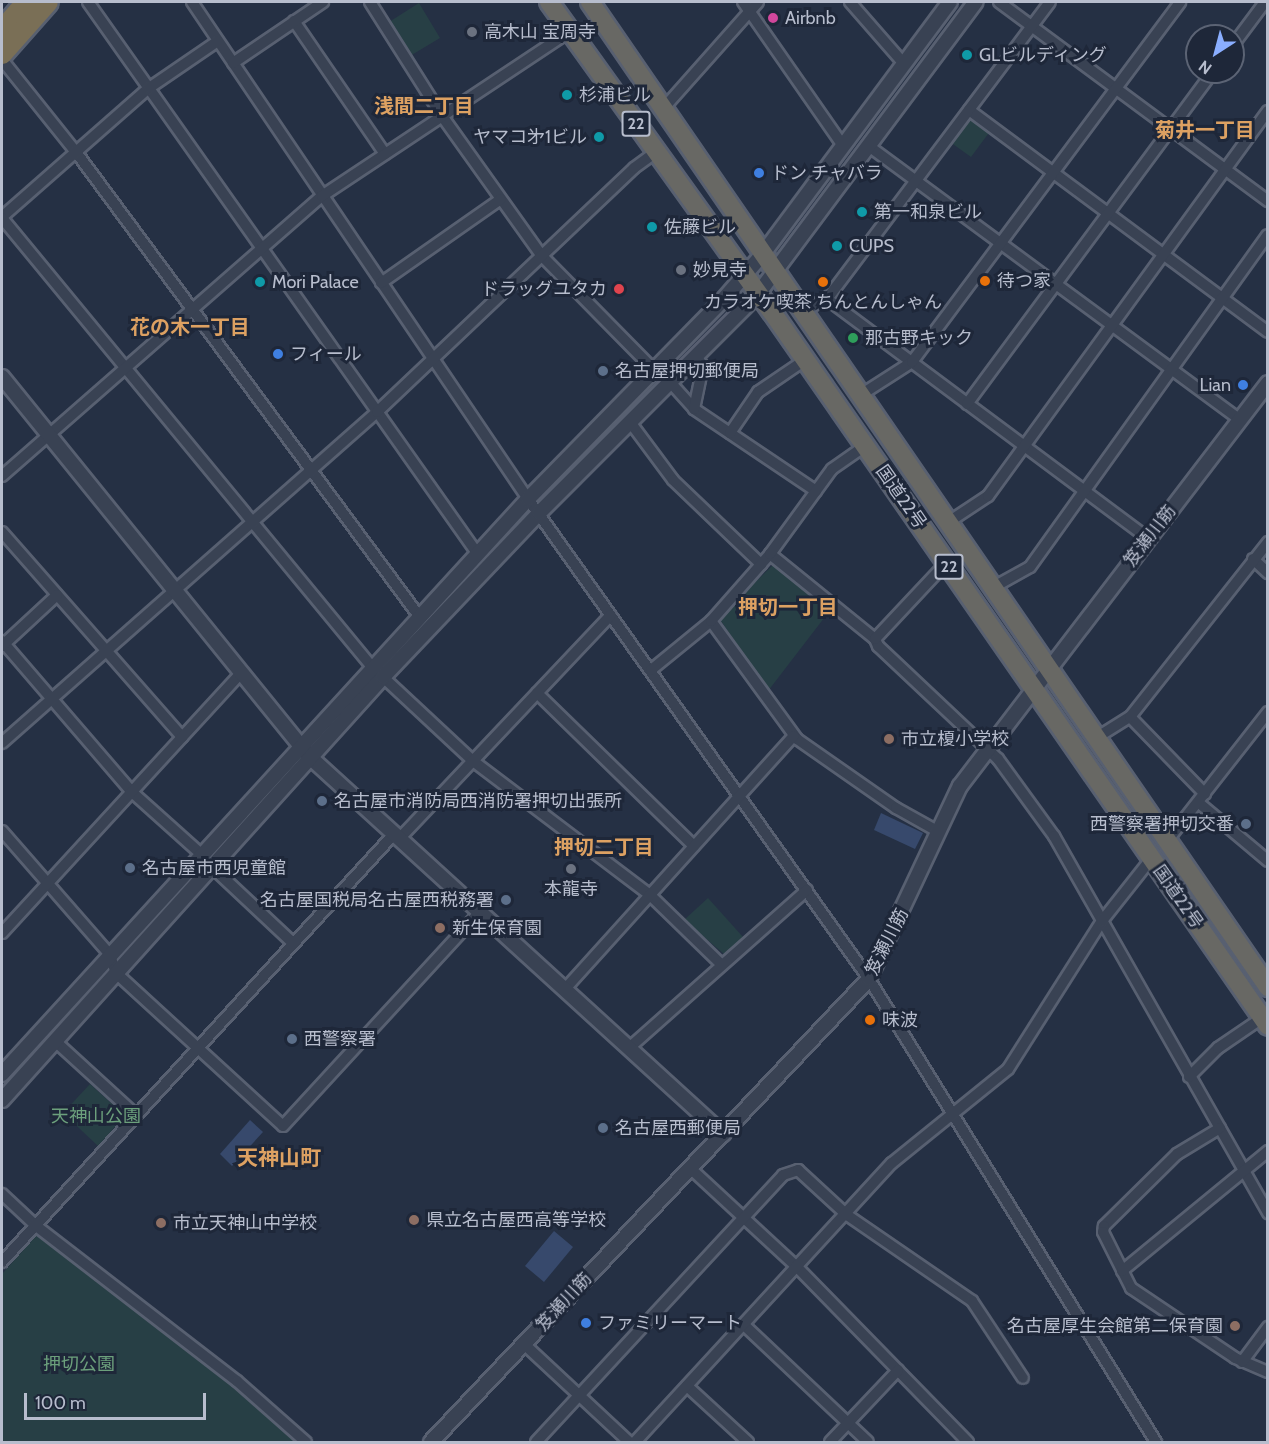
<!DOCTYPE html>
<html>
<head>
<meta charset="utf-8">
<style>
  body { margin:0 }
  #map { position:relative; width:1269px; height:1444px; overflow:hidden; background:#253044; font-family:Cabin,"Noto Sans JP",sans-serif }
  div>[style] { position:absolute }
  .green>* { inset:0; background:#273f45 }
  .water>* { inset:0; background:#37496c }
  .roads { filter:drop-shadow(2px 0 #586071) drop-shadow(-2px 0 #586071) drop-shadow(0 2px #586071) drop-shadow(0 -2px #586071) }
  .minor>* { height:10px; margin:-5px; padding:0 5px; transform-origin:5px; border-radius:5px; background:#394253 }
  .tertiary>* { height:14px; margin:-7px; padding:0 7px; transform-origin:7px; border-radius:7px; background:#394253 }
  .trunk>* { height:18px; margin:-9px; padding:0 9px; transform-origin:9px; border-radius:9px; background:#686864 }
  .motorway>* { height:20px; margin:-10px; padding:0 10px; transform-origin:10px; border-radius:10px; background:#7a6f56 }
  .dots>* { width:16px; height:16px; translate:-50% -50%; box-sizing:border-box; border:3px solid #1e2739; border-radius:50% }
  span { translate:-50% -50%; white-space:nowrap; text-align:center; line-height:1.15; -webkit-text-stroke:6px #1e2739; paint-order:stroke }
  .shield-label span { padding:2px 4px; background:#1e2739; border:2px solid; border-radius:4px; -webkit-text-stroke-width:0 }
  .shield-label { font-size:16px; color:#b7bdcd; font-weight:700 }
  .poi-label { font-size:18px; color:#b7bdcd }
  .left { translate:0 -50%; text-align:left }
  .right { translate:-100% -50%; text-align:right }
  .street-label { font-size:18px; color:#b7bdcd }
  .park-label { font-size:18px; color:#6ca07c }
  .neighbourhood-label { font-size:20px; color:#dda162; font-weight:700 }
  .quarter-label { font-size:21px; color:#dda162; font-weight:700 }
  .frame { position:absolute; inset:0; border:3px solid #b7bdcd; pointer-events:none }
  .north { position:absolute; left:1185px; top:24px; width:60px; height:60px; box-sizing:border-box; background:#1e2739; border:2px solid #5b6374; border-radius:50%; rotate:216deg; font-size:16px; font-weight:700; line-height:24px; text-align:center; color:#b7bdcd }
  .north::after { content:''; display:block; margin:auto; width:21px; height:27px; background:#8aaeff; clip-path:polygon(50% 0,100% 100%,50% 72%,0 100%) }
  .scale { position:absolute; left:24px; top:1393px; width:182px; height:27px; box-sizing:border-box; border:3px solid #b7bdcd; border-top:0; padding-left:8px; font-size:18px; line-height:21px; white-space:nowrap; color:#b7bdcd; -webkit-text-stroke:4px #1e2739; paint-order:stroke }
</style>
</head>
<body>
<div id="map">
  <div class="green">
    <i style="clip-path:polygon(419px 3px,440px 38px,410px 56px,389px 22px)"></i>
    <i style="clip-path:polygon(967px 117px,973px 117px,991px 130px,971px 157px,950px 142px)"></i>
    <i style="clip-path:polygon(775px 563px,831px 609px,768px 691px,719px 618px)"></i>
    <i style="clip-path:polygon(708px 898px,743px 937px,724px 954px,684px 920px)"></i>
    <i style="clip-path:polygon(90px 1084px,122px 1113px,121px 1120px,98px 1146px,63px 1113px)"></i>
    <i style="clip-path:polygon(36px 1236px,42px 1236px,234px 1386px,297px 1442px,2px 1442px,2px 1274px)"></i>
  </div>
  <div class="water">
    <i style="clip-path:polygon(881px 813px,923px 833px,915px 849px,874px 830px)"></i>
    <i style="clip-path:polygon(250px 1120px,263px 1132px,232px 1166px,220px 1154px)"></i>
    <i style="clip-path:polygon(554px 1231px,573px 1247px,544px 1282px,525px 1266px)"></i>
  </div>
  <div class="roads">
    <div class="minor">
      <i style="left:88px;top:2px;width:674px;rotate:54.78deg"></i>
      <i style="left:192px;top:2px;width:600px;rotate:55.94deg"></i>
      <i style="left:528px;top:499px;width:589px;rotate:54.61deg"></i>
      <i style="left:869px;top:979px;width:545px;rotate:58.21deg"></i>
      <i style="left:370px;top:2px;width:135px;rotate:57.7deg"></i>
      <i style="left:442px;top:116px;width:172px;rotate:54.5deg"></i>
      <i style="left:542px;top:256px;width:160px;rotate:45.5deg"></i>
      <i style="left:743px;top:2px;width:175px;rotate:55.2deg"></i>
      <i style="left:850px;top:2px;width:82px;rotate:48.9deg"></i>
      <i style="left:999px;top:2px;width:335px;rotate:36.5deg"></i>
      <i style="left:294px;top:21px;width:161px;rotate:55.6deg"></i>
      <i style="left:1233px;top:45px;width:54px;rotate:-53.3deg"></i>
      <i style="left:3px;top:61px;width:117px;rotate:51.3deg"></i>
      <i style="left:76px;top:152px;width:577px;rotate:53.53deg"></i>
      <i style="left:233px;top:63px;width:109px;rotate:-34.1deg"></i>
      <i style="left:663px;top:109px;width:143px;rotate:-48.4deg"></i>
      <i style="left:969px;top:110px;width:372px;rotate:36.6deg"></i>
      <i style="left:870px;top:147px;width:458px;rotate:36.4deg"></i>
      <i style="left:2px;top:217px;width:196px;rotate:-41.3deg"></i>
      <i style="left:149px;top:88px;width:83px;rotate:-34.3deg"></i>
      <i style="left:2px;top:218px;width:582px;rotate:50.51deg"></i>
      <i style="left:381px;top:283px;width:146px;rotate:-35deg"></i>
      <i style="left:827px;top:299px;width:400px;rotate:36.7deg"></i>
      <i style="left:800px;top:312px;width:30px;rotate:-26deg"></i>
      <i style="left:827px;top:299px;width:371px;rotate:-53.1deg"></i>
      <i style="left:670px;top:382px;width:36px;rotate:48deg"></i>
      <i style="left:694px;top:409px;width:147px;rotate:33.9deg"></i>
      <i style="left:859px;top:396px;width:63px;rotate:-32.7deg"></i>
      <i style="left:912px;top:362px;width:449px;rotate:-53.3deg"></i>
      <i style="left:967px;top:404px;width:413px;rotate:-53.5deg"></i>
      <i style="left:694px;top:409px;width:44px;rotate:-78.2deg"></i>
      <i style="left:703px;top:366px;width:12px;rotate:-125deg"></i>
      <i style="left:630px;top:422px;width:72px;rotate:53.4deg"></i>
      <i style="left:673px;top:480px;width:122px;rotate:43.7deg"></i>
      <i style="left:730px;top:433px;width:50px;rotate:-55.7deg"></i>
      <i style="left:758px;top:392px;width:57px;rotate:-34.2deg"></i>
      <i style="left:2px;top:476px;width:425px;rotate:-41.2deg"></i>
      <i style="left:322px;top:196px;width:298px;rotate:-33.6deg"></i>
      <i style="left:947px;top:523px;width:49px;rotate:-33.4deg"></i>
      <i style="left:988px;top:496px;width:476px;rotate:-54deg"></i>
      <i style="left:2px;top:532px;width:273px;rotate:48.7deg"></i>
      <i style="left:770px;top:554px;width:135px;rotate:39deg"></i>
      <i style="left:875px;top:639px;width:8px;rotate:67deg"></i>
      <i style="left:878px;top:646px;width:165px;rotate:43.3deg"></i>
      <i style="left:998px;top:759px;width:95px;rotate:54deg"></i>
      <i style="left:1054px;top:836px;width:434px;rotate:60.4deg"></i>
      <i style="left:1253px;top:559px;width:21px;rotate:43deg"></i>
      <i style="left:992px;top:588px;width:43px;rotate:-28.9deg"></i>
      <i style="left:1030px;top:567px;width:408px;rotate:-54.4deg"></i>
      <i style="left:711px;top:621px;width:146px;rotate:53.9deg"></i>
      <i style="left:797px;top:739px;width:121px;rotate:34.9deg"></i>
      <i style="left:896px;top:808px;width:49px;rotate:29.2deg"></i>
      <i style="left:875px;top:639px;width:104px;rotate:-46.9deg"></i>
      <i style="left:2px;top:641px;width:199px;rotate:49.3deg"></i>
      <i style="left:132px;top:792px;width:93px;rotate:41.9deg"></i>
      <i style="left:2px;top:646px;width:75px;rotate:-42.8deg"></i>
      <i style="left:651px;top:670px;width:77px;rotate:-39.2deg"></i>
      <i style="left:711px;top:621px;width:89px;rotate:-48.6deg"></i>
      <i style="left:770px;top:554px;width:105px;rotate:-53.9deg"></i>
      <i style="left:832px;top:469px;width:40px;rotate:-34.9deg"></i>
      <i style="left:383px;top:677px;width:123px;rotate:43deg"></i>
      <i style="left:473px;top:761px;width:222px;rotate:37.1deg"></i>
      <i style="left:650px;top:895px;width:100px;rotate:44.2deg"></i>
      <i style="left:537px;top:693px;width:219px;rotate:44.3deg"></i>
      <i style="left:1096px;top:738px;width:40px;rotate:-32deg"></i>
      <i style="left:2px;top:743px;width:500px;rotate:-41.43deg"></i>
      <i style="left:377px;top:412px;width:354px;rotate:-43.5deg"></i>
      <i style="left:634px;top:168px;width:27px;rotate:-36deg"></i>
      <i style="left:1205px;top:794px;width:107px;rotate:-134.2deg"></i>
      <i style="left:1130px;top:717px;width:223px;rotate:-51.7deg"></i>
      <i style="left:1199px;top:803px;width:90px;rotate:40deg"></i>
      <i style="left:2px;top:831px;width:164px;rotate:48.9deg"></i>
      <i style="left:110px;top:955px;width:19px;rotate:72deg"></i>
      <i style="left:116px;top:973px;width:226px;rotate:42.5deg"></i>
      <i style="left:283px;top:1126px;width:291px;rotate:-47.4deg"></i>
      <i style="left:399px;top:839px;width:308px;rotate:-46.6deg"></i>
      <i style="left:1167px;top:841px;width:164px;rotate:-51.9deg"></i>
      <i style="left:212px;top:867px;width:111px;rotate:43.2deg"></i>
      <i style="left:2px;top:933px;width:353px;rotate:-47.4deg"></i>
      <i style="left:565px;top:989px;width:341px;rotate:-47.9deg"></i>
      <i style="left:55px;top:1041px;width:108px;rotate:42.4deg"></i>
      <i style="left:629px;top:1048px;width:238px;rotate:-41.6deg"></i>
      <i style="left:1189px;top:1077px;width:41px;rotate:-45deg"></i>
      <i style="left:1218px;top:1048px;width:53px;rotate:-34.3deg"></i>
      <i style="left:1220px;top:1128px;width:50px;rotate:148.8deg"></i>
      <i style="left:1177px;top:1154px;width:103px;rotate:135.4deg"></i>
      <i style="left:1104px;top:1226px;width:6px;rotate:99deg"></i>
      <i style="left:1103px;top:1232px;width:63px;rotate:63.4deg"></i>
      <i style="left:1131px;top:1288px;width:125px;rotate:33.9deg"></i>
      <i style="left:1235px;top:1358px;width:36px;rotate:23deg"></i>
      <i style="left:690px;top:1168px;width:146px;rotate:42.8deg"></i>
      <i style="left:797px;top:1267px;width:245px;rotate:45.7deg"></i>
      <i style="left:2px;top:1194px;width:45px;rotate:43.2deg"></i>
      <i style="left:35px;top:1225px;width:255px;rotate:37.7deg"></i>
      <i style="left:237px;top:1381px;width:92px;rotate:41.5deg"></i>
      <i style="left:2px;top:1262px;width:580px;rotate:-47.51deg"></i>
      <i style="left:1122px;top:1271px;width:189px;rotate:-39.4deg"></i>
      <i style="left:744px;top:1325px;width:170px;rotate:43.3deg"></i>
      <i style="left:524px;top:1344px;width:144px;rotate:43deg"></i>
      <i style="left:1242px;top:1362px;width:44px;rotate:-53.4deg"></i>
      <i style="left:687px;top:1386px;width:83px;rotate:42.6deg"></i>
      <i style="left:536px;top:1442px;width:364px;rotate:-47.2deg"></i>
      <i style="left:783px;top:1175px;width:16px;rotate:-18deg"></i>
      <i style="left:798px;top:1170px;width:67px;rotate:42.6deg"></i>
      <i style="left:847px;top:1215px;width:152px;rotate:34.5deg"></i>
      <i style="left:972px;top:1301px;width:92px;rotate:56.5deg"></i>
      <i style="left:635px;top:1442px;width:379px;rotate:-47.4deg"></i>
      <i style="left:892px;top:1163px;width:149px;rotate:-39deg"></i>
      <i style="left:1008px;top:1069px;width:175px;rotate:-57.6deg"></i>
      <i style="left:1102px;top:921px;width:79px;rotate:-51.7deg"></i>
      <i style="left:830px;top:1442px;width:99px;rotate:-46.6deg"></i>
    </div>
    <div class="tertiary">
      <i style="left:2px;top:377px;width:491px;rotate:51deg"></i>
      <i style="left:311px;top:758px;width:558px;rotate:42.38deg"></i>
      <i style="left:2px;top:1074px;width:779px;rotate:-47.55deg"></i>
      <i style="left:528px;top:499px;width:277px;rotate:-45.6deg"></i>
      <i style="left:722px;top:301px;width:61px;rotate:-49deg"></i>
      <i style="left:762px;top:255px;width:315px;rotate:-53.4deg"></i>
      <i style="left:2px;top:1100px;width:569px;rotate:-47.99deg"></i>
      <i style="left:383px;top:677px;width:226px;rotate:-46.4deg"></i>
      <i style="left:539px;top:513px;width:310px;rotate:-45deg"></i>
      <i style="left:758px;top:294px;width:364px;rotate:-53.3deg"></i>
      <i style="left:431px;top:1442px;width:637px;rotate:-46.59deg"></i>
      <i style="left:869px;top:979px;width:213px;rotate:-64.8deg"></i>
      <i style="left:960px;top:786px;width:507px;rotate:-52.61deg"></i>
    </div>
    <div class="trunk">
      <i style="left:549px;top:2px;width:382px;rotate:54.3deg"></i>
      <i style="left:772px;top:312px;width:869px;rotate:55.21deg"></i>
      <i style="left:590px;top:2px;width:1196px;rotate:55.46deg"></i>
    </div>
    <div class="motorway">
      <i style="left:2px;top:30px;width:37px;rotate:-49deg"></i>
      <i style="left:2px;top:54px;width:69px;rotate:-48.5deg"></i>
    </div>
  </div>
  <div class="dots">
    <i style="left:773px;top:18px;background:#d1479c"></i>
    <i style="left:472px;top:32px;background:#6b7280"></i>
    <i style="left:967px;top:55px;background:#0f9aa8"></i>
    <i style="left:567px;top:95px;background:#0f9aa8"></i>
    <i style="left:599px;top:137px;background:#0f9aa8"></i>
    <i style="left:759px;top:173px;background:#3f7fe0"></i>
    <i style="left:862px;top:212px;background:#0f9aa8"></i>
    <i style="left:652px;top:227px;background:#0f9aa8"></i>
    <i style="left:837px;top:246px;background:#0f9aa8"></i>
    <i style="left:681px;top:270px;background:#6b7280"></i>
    <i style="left:985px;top:281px;background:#e8710a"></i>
    <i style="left:260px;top:282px;background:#0f9aa8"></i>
    <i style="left:823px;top:282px;background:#e8710a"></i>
    <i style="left:619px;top:289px;background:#e0444e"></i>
    <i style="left:853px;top:338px;background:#2e9e5b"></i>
    <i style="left:278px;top:354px;background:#3f7fe0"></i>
    <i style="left:603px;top:371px;background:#5c6f8a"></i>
    <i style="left:1243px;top:385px;background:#3f7fe0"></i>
    <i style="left:889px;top:739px;background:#8d6e63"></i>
    <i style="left:322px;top:801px;background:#5c6f8a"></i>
    <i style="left:1246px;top:824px;background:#5c6f8a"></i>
    <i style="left:130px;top:868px;background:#5c6f8a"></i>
    <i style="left:571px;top:869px;background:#6b7280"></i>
    <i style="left:506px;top:900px;background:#5c6f8a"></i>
    <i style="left:440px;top:928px;background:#8d6e63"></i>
    <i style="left:870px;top:1020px;background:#e8710a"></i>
    <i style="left:292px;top:1039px;background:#5c6f8a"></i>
    <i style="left:603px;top:1128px;background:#5c6f8a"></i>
    <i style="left:414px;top:1220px;background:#8d6e63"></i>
    <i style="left:161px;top:1223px;background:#8d6e63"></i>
    <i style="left:586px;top:1323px;background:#3f7fe0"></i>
    <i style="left:1235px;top:1326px;background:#8d6e63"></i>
  </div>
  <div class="shield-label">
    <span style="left:636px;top:124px">22</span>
    <span style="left:949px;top:567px">22</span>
  </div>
  <div class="poi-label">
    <span class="left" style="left:785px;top:18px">Airbnb</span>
    <span class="left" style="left:484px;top:32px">高木山 宝周寺</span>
    <span class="left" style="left:979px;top:55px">GLビルディング</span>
    <span class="left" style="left:579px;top:95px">杉浦ビル</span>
    <span class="right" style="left:587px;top:137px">ヤマコ㐧1ビル</span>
    <span class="left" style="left:771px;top:173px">ドン チャバラ</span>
    <span class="left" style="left:874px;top:212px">第一和泉ビル</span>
    <span class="left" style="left:664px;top:227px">佐藤ビル</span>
    <span class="left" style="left:849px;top:246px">CUPS</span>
    <span class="left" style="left:693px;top:270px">妙見寺</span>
    <span class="left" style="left:997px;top:281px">待つ家</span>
    <span class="left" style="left:272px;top:282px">Mori Palace</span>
    <span class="right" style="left:607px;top:289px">ドラッグユタカ</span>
    <span style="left:823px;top:302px">カラオケ喫茶 ちんとんしゃん</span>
    <span class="left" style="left:865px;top:338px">那古野キック</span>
    <span class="left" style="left:290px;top:354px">フィール</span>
    <span class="left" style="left:615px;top:371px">名古屋押切郵便局</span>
    <span class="right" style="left:1231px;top:385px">Lian</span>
    <span class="left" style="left:901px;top:739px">市立榎小学校</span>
    <span class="left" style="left:334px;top:801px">名古屋市消防局西消防署押切出張所</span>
    <span class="right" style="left:1234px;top:824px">西警察署押切交番</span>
    <span class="left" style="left:142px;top:868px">名古屋市西児童館</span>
    <span style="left:571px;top:889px">本龍寺</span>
    <span class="right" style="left:494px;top:900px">名古屋国税局名古屋西税務署</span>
    <span class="left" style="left:452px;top:928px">新生保育園</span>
    <span class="left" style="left:882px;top:1020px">味波</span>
    <span class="left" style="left:304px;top:1039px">西警察署</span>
    <span class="left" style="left:615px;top:1128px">名古屋西郵便局</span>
    <span class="left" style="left:426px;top:1220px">県立名古屋西高等学校</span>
    <span class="left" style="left:173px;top:1223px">市立天神山中学校</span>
    <span class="left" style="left:598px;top:1323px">ファミリーマート</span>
    <span class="right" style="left:1223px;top:1326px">名古屋厚生会館第二保育園</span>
  </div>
  <div class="street-label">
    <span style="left:901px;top:497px;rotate:55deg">国道22号</span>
    <span style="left:1150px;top:536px;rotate:-52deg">笈瀬川筋</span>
    <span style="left:1178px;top:897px;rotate:55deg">国道22号</span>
    <span style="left:887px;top:942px;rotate:-63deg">笈瀬川筋</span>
    <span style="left:564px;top:1302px;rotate:-47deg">笈瀬川筋</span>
  </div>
  <div class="park-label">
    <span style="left:96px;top:1116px">天神山公園</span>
    <span style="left:79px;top:1364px">押切公園</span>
  </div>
  <div class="neighbourhood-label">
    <span style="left:424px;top:106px">浅間二丁目</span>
    <span style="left:1205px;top:130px">菊井一丁目</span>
    <span style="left:190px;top:327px">花の木一丁目</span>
    <span style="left:788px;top:607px">押切一丁目</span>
    <span style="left:604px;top:847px">押切二丁目</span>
  </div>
  <div class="quarter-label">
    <span style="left:279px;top:1158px">天神山町</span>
  </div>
  <div class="frame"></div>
  <div class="north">N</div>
  <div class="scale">100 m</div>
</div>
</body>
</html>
